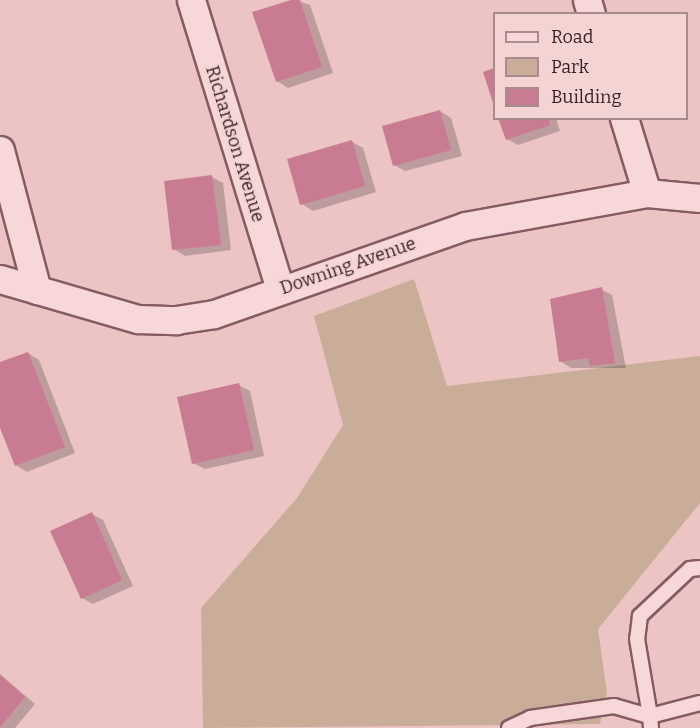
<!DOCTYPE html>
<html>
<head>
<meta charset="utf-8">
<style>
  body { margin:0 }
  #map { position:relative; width:700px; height:728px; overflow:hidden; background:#ecc4c4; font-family:Bitter,serif }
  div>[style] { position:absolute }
  .green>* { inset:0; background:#caad98 }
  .shadow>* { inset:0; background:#0003 }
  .building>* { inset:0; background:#c97b92 }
  .roads { filter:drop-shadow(2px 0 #865b63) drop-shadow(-2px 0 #865b63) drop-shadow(0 2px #865b63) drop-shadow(0 -2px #865b63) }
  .service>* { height:14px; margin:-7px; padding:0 7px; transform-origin:7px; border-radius:7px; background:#f7d7d7 }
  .minor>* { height:27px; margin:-13.5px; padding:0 13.5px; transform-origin:13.5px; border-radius:13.5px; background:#f7d7d7 }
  span { translate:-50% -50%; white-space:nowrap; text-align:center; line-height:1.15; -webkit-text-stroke:4.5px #f4d4d3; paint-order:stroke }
  .street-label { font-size:18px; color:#371f24 }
  .legend { position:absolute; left:493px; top:12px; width:195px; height:108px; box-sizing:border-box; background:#f4d4d3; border:2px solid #a88c8d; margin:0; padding:8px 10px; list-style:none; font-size:18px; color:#371f24 }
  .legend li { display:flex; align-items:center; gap:12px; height:30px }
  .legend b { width:30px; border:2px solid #a88c8d }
</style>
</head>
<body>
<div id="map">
  <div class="green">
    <i style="clip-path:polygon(414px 279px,447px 386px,700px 356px,700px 503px,598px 629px,607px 693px,600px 724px,203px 728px,201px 608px,297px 498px,343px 425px,314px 316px)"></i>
  </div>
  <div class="shadow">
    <i style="clip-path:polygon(295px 0,310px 5px,333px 73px,288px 88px,277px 81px)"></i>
    <i style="clip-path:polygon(440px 111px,451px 118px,462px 156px,405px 171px,394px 165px)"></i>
    <i style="clip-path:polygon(500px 118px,556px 118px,560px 131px,518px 145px,507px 139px)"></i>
    <i style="clip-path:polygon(352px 142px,363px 148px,376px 192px,313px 211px,302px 204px)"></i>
    <i style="clip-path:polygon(212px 177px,223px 183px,231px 250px,185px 256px,174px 249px)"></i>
    <i style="clip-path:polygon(601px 289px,612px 295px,626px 368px,571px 368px,560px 361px)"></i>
    <i style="clip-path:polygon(28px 353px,39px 360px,75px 453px,27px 472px,16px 465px,0 424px,0 364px)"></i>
    <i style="clip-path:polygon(239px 385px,250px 391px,264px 456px,205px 469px,193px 463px)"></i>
    <i style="clip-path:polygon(92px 514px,103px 520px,133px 586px,93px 604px,82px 598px)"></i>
    <i style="clip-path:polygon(0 674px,35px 704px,15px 728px,0 728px)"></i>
  </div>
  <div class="building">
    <i style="clip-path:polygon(291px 0,300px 0,322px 67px,276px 82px,252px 12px)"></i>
    <i style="clip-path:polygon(494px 68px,494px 106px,483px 72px)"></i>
    <i style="clip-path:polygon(440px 110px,451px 150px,393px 166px,382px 126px)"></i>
    <i style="clip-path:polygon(498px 118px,548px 118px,550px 125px,506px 140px)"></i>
    <i style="clip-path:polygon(352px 140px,365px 186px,300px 205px,287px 159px)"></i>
    <i style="clip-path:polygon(212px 175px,221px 245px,172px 250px,164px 181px)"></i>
    <i style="clip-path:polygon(602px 287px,615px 363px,590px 366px,588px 358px,559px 362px,550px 299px)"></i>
    <i style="clip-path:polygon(28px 352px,65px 447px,15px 466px,0 428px,0 362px)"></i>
    <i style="clip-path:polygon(239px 383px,254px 450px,192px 464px,177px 397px)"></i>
    <i style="clip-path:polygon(92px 512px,122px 580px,81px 599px,50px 531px)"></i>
    <i style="clip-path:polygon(0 675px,25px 697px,0 727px)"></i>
  </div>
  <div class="roads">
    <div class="service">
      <i style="left:700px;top:568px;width:10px;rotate:174deg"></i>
      <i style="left:690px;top:569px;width:69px;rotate:136.8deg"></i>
      <i style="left:640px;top:616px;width:23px;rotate:97deg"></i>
      <i style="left:637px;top:639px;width:78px;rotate:80.4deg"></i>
      <i style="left:650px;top:716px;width:52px;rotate:-14.6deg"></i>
      <i style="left:509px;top:728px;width:23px;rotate:-25deg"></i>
      <i style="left:530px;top:718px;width:85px;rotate:-8.1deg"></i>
      <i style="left:614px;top:706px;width:37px;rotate:16deg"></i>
      <i style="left:650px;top:716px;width:12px;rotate:85deg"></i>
    </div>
    <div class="minor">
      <i style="left:191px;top:0;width:302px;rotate:72.9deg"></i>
      <i style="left:587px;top:0;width:15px;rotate:74deg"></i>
      <i style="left:624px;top:118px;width:78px;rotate:73deg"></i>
      <i style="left:0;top:150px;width:145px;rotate:75.2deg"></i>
      <i style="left:0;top:279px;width:144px;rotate:16.2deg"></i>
      <i style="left:138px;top:319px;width:38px;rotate:2deg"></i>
      <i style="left:176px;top:320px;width:38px;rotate:-9deg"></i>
      <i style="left:214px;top:314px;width:266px;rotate:-19.3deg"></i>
      <i style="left:465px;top:226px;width:185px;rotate:-10.3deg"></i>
      <i style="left:647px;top:193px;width:53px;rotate:5.4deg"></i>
    </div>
  </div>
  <div class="street-label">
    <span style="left:235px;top:144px;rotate:73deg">Richardson Avenue</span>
    <span style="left:348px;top:266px;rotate:-19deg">Downing Avenue</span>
  </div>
  <ul class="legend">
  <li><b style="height:8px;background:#f7d7d7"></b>Road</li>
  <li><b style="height:16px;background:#caad98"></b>Park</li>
  <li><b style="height:16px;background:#c97b92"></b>Building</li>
  </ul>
</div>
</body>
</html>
